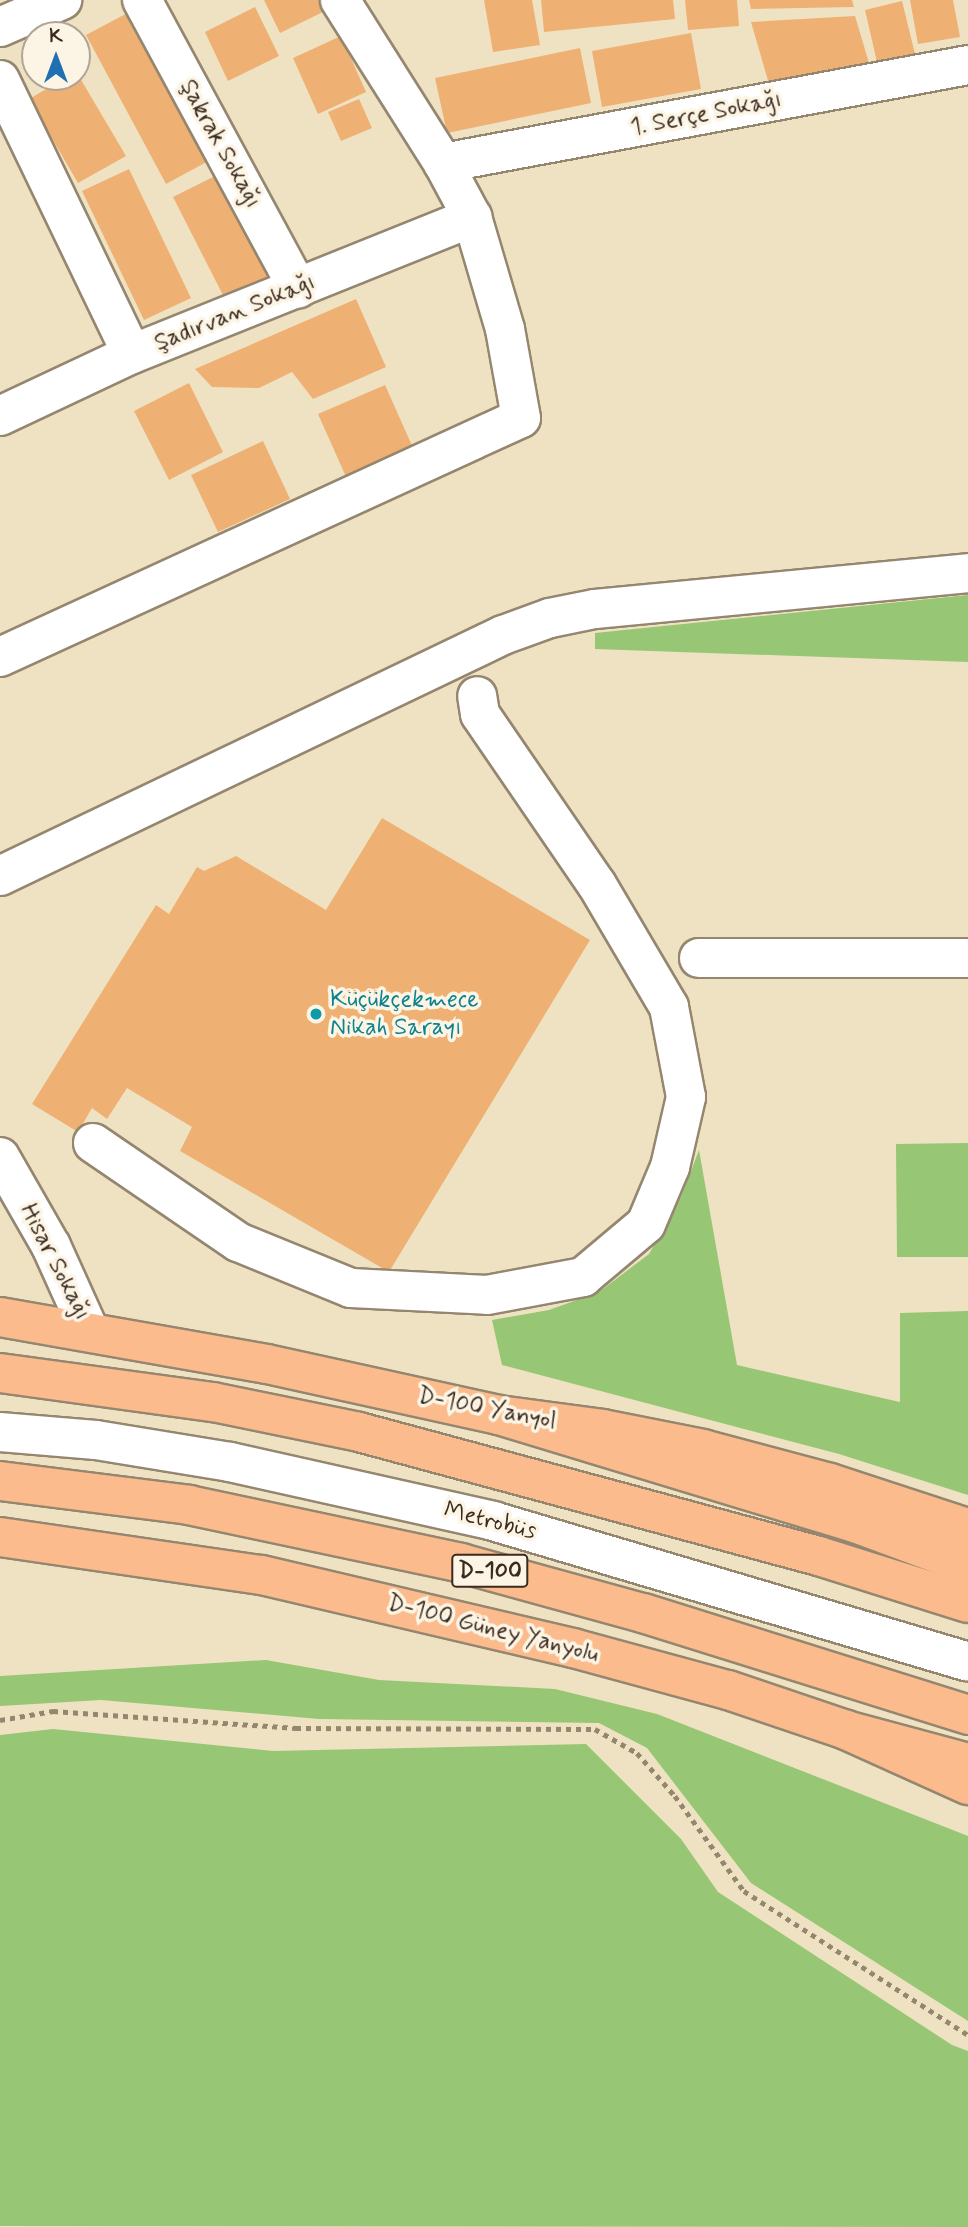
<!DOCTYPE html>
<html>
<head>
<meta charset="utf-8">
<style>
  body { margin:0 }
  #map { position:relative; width:968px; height:2227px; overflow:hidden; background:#efe2c2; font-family:Mynerve,sans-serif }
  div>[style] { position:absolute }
  .green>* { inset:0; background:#97c675 }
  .building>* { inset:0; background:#eeb173 }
  .path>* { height:4.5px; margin-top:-2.25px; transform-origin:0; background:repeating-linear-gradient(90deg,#958670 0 5px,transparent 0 10px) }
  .roads { filter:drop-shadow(2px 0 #958670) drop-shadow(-2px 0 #958670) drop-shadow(0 2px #958670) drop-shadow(0 -2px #958670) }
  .minor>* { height:38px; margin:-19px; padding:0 19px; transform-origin:19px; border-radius:19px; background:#fff }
  .major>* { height:38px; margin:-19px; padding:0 19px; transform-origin:19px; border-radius:19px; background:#fbbb8c }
  .highway>* { height:38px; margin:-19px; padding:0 19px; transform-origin:19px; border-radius:19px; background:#fbbb8c }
  .dots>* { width:19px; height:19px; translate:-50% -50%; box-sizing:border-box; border:4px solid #fcf5e5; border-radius:50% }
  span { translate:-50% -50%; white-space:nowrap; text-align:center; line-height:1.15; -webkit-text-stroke:7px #fcf5e5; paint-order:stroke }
  .shield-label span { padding:2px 5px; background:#fcf5e5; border:2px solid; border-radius:5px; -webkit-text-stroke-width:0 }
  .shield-label { font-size:23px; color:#3b2a1e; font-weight:700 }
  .street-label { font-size:24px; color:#3b2a1e }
  .culture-label { font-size:24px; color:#0d838f }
  .left { translate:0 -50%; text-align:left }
  .north { position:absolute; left:21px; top:21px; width:70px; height:70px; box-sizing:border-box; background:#fcf5e5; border:2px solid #afa495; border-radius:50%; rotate:0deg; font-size:19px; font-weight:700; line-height:28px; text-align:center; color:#3b2a1e }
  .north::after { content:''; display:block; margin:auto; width:24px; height:32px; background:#1f6fb2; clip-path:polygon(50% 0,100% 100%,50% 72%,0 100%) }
</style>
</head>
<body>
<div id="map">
  <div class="green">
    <i style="clip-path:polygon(968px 595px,968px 662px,595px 649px,595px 633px)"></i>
    <i style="clip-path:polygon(968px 1143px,968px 1257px,897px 1257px,896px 1144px)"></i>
    <i style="clip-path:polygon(699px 1150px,737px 1365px,900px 1402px,900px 1313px,968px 1311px,968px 1495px,839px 1454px,502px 1365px,492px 1320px,549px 1310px,599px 1292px,649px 1254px,681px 1197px)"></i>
    <i style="clip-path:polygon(266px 1660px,379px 1680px,555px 1689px,657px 1714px,968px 1836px,968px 2021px,751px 1883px,647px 1748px,599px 1723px,319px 1719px,101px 1700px,0 1706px,0 1676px)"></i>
    <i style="clip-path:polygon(53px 1729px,273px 1751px,586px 1744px,681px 1839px,718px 1892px,952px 2045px,968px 2051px,968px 2227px,0 2226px,0 1735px)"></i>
  </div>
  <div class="building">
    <i style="clip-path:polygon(264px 0,324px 0,329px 9px,280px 33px)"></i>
    <i style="clip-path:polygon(484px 0,532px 0,540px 45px,493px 52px)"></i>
    <i style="clip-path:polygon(541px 0,673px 0,675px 19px,544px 32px)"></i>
    <i style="clip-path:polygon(685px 0,737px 0,739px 26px,688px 30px)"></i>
    <i style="clip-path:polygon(749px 0,852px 0,854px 7px,751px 9px)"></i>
    <i style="clip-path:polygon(910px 0,953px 0,960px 37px,918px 44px)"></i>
    <i style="clip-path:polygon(902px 1px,915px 54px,877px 62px,865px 10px)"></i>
    <i style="clip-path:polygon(255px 7px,279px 56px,228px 81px,205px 32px)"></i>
    <i style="clip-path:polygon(135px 9px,214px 158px,166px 184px,86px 35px)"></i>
    <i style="clip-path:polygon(855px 16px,869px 63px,771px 91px,751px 22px)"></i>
    <i style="clip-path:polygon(691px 33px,701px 89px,602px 107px,592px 51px)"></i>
    <i style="clip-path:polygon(341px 36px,366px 92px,318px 114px,293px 58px)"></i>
    <i style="clip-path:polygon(580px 48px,591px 103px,447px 133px,435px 78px)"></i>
    <i style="clip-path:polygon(77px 73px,126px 156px,78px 183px,29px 99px,67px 77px,77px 77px)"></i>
    <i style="clip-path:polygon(359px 99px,372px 128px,341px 141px,328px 112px)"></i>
    <i style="clip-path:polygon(129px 169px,191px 298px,144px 320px,82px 191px)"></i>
    <i style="clip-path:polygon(221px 173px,276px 283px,229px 307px,173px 197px)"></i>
    <i style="clip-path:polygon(356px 299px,386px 367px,313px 399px,292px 372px,259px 388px,212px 387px,195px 369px)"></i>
    <i style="clip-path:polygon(189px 383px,223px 452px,169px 480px,134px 411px)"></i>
    <i style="clip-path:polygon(385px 385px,418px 459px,351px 488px,318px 414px)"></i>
    <i style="clip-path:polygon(263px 441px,290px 499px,218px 532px,191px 475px)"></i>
    <i style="clip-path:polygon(382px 818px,590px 940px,389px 1272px,180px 1151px,192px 1127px,127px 1088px,107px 1119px,92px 1108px,78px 1132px,32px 1104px,156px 905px,169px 914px,197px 867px,204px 871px,236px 856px,326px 910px)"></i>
  </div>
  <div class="path">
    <i style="left:0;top:1720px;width:54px;rotate:-9.6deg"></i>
    <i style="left:53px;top:1711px;width:244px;rotate:4deg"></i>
    <i style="left:296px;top:1728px;width:299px;rotate:0.2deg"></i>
    <i style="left:595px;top:1729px;width:48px;rotate:29.7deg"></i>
    <i style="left:637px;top:1753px;width:57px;rotate:48.5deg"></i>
    <i style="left:675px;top:1796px;width:117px;rotate:54deg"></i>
    <i style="left:744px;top:1891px;width:266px;rotate:32.7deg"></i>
  </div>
  <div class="roads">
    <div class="minor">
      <i style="left:142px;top:0;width:328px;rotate:61.6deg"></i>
      <i style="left:0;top:27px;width:68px;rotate:-23.5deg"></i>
      <i style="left:0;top:80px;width:304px;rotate:64.3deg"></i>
      <i style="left:443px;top:163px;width:534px;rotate:-10.57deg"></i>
      <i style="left:0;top:416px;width:146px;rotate:-25.2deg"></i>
      <i style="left:132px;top:354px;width:367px;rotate:-21.9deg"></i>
      <i style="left:0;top:657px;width:573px;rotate:-24.64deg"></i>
      <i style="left:521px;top:418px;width:90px;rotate:-100.2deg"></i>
      <i style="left:505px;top:329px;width:117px;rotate:-106.4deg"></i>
      <i style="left:472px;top:217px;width:61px;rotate:-118.2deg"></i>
      <i style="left:443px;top:163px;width:193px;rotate:-122.3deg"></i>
      <i style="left:0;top:876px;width:558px;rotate:-25.6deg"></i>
      <i style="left:503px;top:635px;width:50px;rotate:-19.9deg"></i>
      <i style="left:550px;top:618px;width:46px;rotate:-11.3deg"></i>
      <i style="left:595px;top:609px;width:375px;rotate:-5.5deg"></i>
      <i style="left:699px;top:958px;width:269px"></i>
      <i style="left:93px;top:1143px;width:176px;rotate:34.3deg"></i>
      <i style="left:238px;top:1242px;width:122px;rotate:22.2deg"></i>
      <i style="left:351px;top:1288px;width:136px;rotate:2.9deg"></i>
      <i style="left:487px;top:1295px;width:98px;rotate:-10.6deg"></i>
      <i style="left:583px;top:1277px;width:82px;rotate:-40.1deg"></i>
      <i style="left:646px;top:1224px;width:62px;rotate:-67.2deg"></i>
      <i style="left:670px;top:1167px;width:72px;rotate:-77.1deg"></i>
      <i style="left:686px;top:1097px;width:92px;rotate:-100.7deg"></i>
      <i style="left:669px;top:1007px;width:142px;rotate:-120.5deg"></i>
      <i style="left:597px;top:885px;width:207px;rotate:-124.4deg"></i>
      <i style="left:480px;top:714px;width:18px;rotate:-99deg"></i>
      <i style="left:0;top:1157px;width:103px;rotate:60.2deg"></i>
      <i style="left:51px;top:1246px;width:92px;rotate:65.7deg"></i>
      <i style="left:0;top:1432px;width:96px;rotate:4.8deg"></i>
      <i style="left:96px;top:1440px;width:136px;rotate:9.3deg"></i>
      <i style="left:230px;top:1462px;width:270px;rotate:12.6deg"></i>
      <i style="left:493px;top:1521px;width:495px;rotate:16.5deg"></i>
    </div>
    <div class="major">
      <i style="left:0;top:1317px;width:271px;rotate:10deg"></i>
      <i style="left:267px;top:1364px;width:238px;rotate:12.4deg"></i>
      <i style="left:499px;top:1415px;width:104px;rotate:7.7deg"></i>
      <i style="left:602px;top:1429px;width:103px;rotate:11.2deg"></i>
      <i style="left:703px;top:1449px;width:131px;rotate:15deg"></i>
      <i style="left:830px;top:1483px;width:145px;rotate:18.1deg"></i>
      <i style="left:0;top:1537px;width:265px;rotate:8.3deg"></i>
      <i style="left:262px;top:1575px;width:319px;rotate:13.2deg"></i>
      <i style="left:573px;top:1648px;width:161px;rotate:15.2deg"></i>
      <i style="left:728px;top:1690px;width:125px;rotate:18.7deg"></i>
      <i style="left:846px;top:1730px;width:134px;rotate:24.3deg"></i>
    </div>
    <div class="highway">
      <i style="left:0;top:1373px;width:215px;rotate:7.8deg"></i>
      <i style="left:213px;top:1402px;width:149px;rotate:11.6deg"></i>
      <i style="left:359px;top:1432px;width:476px;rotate:15.1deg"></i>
      <i style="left:819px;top:1556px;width:156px;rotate:17.5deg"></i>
      <i style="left:499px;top:1415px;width:372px;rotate:16.9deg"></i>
      <i style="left:855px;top:1523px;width:121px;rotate:20.4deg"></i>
      <i style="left:0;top:1481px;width:191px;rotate:7.2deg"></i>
      <i style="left:189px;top:1505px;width:278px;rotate:12deg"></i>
      <i style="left:461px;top:1563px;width:189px;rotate:15.4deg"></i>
      <i style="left:643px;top:1613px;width:341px;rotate:17.4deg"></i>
      <i style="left:846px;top:1730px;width:126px;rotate:15.1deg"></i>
    </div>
  </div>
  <div class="dots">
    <i style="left:316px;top:1014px;background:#0f9aa8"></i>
  </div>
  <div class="shield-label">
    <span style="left:490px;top:1571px">D-100</span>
  </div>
  <div class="street-label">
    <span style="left:706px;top:114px;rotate:-11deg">1. Serçe Sokağı</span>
    <span style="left:220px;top:144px;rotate:61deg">Şakrak Sokağı</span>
    <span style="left:235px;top:313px;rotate:-22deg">Şadırvan Sokağı</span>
    <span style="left:55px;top:1262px;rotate:63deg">Hisar Sokağı</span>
    <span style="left:487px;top:1409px;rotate:11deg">D-100 Yanyol</span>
    <span style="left:490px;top:1521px;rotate:14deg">Metrobüs</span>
    <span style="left:493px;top:1629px;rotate:14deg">D-100 Güney Yanyolu</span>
  </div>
  <div class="culture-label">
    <span class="left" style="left:330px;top:1014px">Küçükçekmece<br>Nikah Sarayı</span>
  </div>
  <div class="north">K</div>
</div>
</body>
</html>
